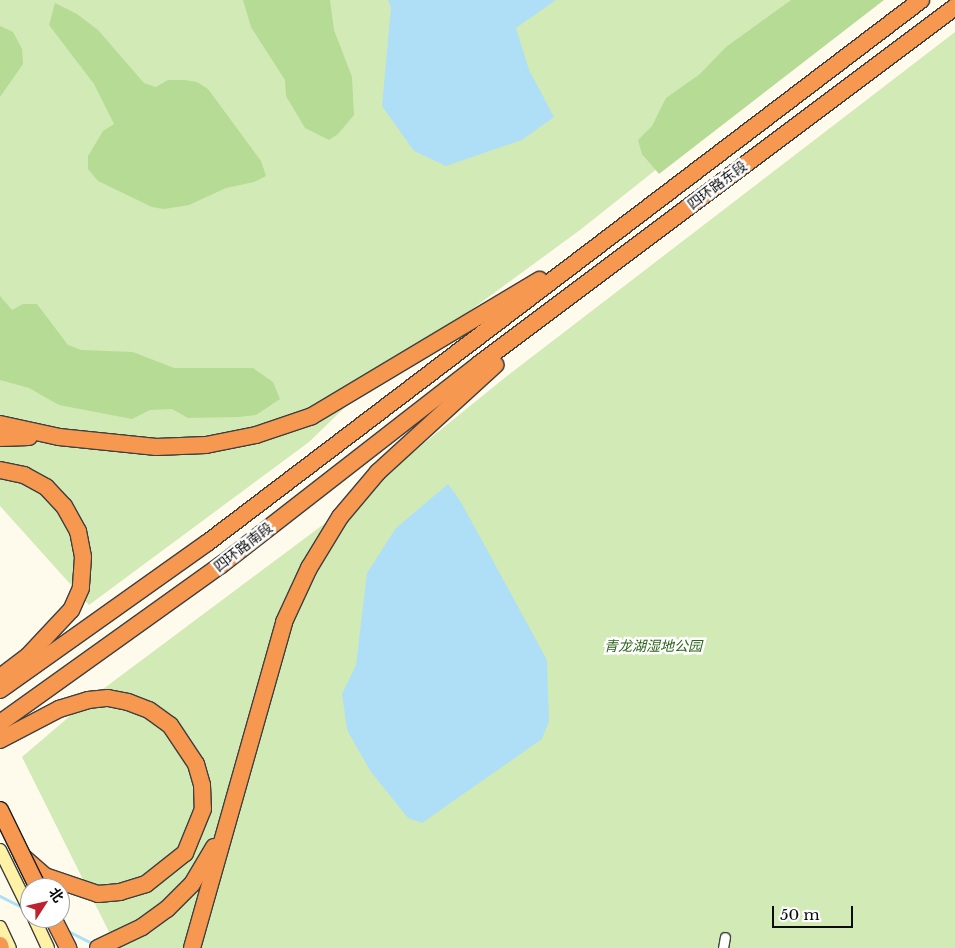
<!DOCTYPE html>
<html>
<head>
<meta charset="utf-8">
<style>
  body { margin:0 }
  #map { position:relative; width:955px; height:948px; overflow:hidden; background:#fffbec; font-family:"Libre Baskerville","Noto Sans SC",serif }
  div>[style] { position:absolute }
  .green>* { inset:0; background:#d2eab5 }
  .forest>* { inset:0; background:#b6db94 }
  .water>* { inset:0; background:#afdff7 }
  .stream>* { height:3px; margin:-1.5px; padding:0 1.5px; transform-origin:1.5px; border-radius:1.5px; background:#afdff7 }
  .roads { filter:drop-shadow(1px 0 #3f3f3f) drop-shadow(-1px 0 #3f3f3f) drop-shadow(0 1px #3f3f3f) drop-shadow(0 -1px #3f3f3f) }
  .street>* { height:9px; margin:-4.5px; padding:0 4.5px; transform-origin:4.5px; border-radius:4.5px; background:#fff }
  .secondary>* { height:12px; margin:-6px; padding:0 6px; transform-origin:6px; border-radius:6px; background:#fff2a7 }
  .highway>* { height:16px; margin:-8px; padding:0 8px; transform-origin:8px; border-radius:8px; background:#f79851 }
  .bridges { filter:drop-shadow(1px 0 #1d1d1d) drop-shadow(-1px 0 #1d1d1d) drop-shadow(0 1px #1d1d1d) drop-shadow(0 -1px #1d1d1d) }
  .highway-bridge>* { height:16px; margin:-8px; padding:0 8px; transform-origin:8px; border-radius:8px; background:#f79851 }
  span { translate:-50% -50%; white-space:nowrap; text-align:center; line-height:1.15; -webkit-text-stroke:5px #fff; paint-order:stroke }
  .street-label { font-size:14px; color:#0c0c0c }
  .park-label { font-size:14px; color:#2d651c; font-style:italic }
  .north { position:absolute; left:20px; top:878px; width:50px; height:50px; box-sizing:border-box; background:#fff; border:1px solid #9e9e9e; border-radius:50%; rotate:55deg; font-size:14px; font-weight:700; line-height:20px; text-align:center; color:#0c0c0c }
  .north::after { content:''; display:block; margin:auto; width:18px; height:22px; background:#bf222e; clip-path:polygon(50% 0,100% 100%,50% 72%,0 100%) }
  .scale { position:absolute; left:772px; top:906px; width:81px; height:22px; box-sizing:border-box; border:2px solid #0c0c0c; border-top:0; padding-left:6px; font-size:15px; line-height:18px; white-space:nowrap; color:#0c0c0c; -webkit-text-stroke:4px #fff; paint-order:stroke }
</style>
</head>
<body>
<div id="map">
  <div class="green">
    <i style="clip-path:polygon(0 0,870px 0,580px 230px,366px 387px,309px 442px,89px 605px,0 506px)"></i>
    <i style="clip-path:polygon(955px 32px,955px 948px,117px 948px,22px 757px,91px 698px,328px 521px,507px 376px)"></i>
  </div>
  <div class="forest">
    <i style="clip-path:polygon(243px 0,330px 0,334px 30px,352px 77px,354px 115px,338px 134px,329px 140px,305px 128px,286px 96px,285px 80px,251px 27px)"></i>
    <i style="clip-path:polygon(791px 0,884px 0,659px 174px,642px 154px,638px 140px,652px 126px,666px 98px,700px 74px,726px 47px)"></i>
    <i style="clip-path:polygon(55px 3px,77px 14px,98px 30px,144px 83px,156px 87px,168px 80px,185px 80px,197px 82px,208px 89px,261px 161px,266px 176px,254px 182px,226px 188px,189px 205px,164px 209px,152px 207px,98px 181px,88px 169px,88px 156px,103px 131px,114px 124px,94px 84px,49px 25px)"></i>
    <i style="clip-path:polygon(0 26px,13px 32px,22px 49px,23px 64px,0 97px)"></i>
    <i style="clip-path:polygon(0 296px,12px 310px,23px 304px,37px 304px,68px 345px,81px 350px,133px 352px,174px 368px,253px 368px,273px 382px,280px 399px,256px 415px,239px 417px,188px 418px,172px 409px,150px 410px,132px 419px,59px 405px,29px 388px,0 380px)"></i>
  </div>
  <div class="water">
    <i style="clip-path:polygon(388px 0,556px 0,516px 28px,529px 70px,554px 117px,522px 140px,446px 166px,414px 151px,382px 106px,391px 7px)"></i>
    <i style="clip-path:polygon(448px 484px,461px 502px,547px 660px,549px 721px,542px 739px,422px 823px,408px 818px,371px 772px,347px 730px,342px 694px,356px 665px,367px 573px,396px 528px)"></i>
  </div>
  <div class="stream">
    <i style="left:0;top:896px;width:27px;rotate:27deg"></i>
    <i style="left:66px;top:930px;width:30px;rotate:27deg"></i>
  </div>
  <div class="roads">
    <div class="street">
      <i style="left:723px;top:948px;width:11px;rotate:-80deg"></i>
    </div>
    <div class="secondary">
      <i style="left:0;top:850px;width:68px;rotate:63.8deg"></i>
      <i style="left:34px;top:918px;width:33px;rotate:65deg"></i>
      <i style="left:0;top:927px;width:23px;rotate:65deg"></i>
    </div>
    <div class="highway">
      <i style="left:0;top:424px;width:60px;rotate:12.4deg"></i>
      <i style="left:59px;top:437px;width:98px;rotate:5.9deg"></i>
      <i style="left:156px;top:447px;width:50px;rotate:-2.3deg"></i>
      <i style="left:206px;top:445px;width:51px;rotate:-11.3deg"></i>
      <i style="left:256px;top:435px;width:59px;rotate:-18.7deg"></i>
      <i style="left:312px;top:416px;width:265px;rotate:-30.9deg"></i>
      <i style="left:0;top:438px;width:29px;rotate:-2deg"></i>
      <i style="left:0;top:470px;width:25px;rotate:12deg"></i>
      <i style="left:24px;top:475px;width:25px;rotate:29deg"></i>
      <i style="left:46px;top:487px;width:26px;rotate:47deg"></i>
      <i style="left:64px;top:506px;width:29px;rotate:61deg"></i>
      <i style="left:78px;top:531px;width:26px;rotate:79deg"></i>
      <i style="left:83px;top:557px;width:31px;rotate:94deg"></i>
      <i style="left:81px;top:588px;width:24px;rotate:114deg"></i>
      <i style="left:71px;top:610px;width:63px;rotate:133.1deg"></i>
      <i style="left:28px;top:656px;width:35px;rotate:143deg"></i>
      <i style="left:0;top:690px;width:254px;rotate:-35.4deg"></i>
      <i style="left:207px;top:543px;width:897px;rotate:-37.25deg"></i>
      <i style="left:0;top:723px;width:272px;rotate:-35.6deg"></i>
      <i style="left:221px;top:565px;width:327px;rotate:-37.9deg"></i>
      <i style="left:479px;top:364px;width:595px;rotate:-36.87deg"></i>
      <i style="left:0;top:740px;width:67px;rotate:-27.7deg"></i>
      <i style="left:59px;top:709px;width:30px;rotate:-17deg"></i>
      <i style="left:88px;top:700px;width:20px;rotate:-6deg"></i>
      <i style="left:108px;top:698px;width:20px;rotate:11deg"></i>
      <i style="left:128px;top:702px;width:22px;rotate:21deg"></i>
      <i style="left:149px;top:710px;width:26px;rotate:36deg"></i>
      <i style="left:170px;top:725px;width:47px;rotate:56.3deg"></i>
      <i style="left:196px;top:764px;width:22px;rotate:74deg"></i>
      <i style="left:202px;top:785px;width:24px;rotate:88deg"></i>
      <i style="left:203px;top:809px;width:48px;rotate:112.2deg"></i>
      <i style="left:185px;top:853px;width:50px;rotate:141.5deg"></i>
      <i style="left:146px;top:884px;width:27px;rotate:163deg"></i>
      <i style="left:120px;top:892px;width:22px;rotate:175deg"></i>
      <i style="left:98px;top:894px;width:56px;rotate:-161.2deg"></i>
      <i style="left:45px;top:876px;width:30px;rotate:-139deg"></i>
      <i style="left:53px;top:918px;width:34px;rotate:63deg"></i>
      <i style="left:0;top:945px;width:3px;rotate:72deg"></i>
      <i style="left:98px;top:948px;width:49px;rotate:-25.5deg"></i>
      <i style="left:142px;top:927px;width:31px;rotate:-36deg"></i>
      <i style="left:167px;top:909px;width:35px;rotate:-45deg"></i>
      <i style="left:192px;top:884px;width:43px;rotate:-59.3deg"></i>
      <i style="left:192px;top:948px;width:339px;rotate:-74.2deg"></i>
      <i style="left:284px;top:622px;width:60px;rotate:-65.2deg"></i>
      <i style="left:309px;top:568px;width:60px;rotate:-58.7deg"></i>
      <i style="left:340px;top:517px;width:59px;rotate:-49.8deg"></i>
      <i style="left:378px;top:472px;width:159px;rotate:-42.4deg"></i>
    </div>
  </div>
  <div class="bridges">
    <div class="highway-bridge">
      <i style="left:0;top:810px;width:87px;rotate:64deg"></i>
    </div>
  </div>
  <div class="street-label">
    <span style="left:717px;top:185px;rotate:-37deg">四环路东段</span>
    <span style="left:243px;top:547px;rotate:-38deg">四环路南段</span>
  </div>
  <div class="park-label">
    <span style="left:653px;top:646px">青龙湖湿地公园</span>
  </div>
  <div class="north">北</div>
  <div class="scale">50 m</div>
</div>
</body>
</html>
